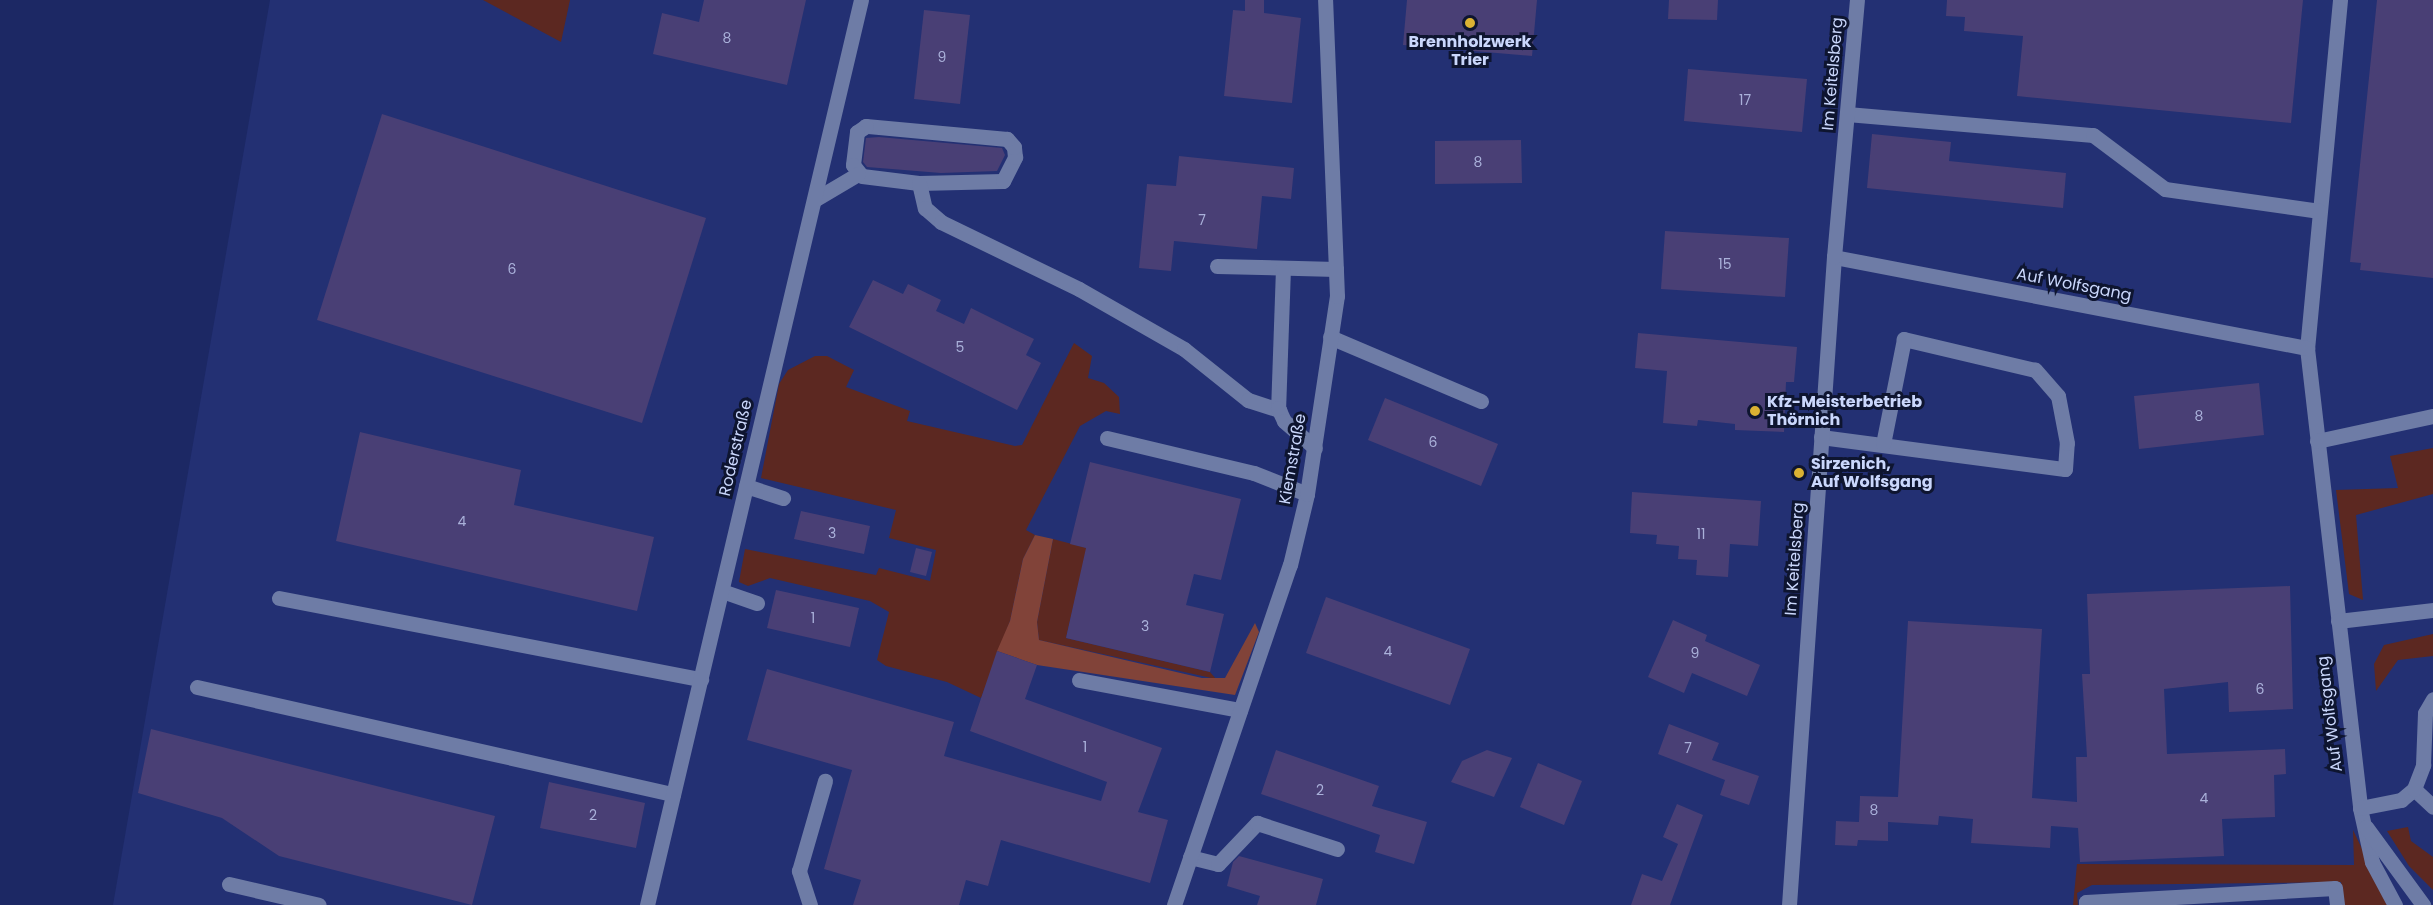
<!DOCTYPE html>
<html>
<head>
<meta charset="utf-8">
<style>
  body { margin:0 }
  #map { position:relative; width:2433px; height:905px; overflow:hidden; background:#1c2864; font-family:Poppins,sans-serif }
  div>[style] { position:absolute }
  .built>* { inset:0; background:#233073 }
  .green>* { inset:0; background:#5c2821 }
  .forest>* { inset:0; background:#814339 }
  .building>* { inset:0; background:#493f75 }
  .minor>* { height:15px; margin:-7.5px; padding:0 7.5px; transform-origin:7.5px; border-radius:7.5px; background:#6e7ca6 }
  .dots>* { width:16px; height:16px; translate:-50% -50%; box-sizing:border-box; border:3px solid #0e1530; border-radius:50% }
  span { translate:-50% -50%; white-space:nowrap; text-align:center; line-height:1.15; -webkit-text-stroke:6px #0e1530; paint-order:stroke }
  .number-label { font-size:14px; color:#aab1da }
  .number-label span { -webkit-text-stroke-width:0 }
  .poi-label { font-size:16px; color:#cad7fc; font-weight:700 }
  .left { translate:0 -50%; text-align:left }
  .street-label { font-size:16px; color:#cad7fc }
</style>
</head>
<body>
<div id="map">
  <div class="built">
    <i style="clip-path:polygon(270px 0,2433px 0,2433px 905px,113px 905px)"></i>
  </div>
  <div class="green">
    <i style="clip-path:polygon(483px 0,570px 0,561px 42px)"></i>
    <i style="clip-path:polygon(1074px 343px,1092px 356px,1088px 378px,1104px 383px,1119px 397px,1120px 414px,1106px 411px,1080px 426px,1026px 530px,1035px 535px,1023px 559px,1010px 621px,981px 698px,947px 682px,886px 666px,877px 660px,889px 612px,870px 601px,770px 578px,748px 586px,739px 582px,745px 549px,876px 575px,879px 568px,930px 581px,936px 550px,889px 538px,896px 510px,761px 478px,779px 384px,788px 370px,815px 356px,827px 356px,854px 370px,846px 387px,910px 411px,907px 421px,1015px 446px,1022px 445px)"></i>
    <i style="clip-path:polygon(2433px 448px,2433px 494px,2356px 515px,2363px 600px,2349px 594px,2336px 490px,2398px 488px,2390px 456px)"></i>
    <i style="clip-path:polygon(1053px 539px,1087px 548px,1066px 638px,1210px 672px,1216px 679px,1039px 640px,1037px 622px)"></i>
    <i style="clip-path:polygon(2433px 634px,2433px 656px,2398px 660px,2376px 691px,2374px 664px,2384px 645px)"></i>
    <i style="clip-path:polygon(2408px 827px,2411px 841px,2433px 857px,2433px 890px,2409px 866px,2387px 831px)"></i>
    <i style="clip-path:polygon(2353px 830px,2389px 905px,2344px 905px,2341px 882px,2092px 885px,2077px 893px,2078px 905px,2073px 905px,2077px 864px,2354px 865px)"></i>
  </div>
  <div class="forest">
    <i style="clip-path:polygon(1035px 535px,1053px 539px,1037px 622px,1039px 640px,1202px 678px,1225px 678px,1255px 623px,1259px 632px,1235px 695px,1037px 665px,997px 651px,1010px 621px,1023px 559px)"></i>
  </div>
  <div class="building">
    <i style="clip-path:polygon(704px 0,806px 0,787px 85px,653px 54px,662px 13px,699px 22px)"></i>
    <i style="clip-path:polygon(1245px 0,1264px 0,1264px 13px,1301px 18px,1292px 103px,1224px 96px,1233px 10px,1245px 11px)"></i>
    <i style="clip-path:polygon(1407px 0,1537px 0,1532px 56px,1403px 45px)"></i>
    <i style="clip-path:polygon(1669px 0,1718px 0,1717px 20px,1668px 19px)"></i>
    <i style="clip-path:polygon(1947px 0,2303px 0,2291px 123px,2017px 96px,2023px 36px,1964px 31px,1965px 17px,1946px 16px)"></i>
    <i style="clip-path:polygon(2377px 0,2433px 0,2433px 278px,2360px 270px,2361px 263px,2350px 262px)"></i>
    <i style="clip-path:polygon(924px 10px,970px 15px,960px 104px,914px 99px)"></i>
    <i style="clip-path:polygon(1688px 69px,1807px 79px,1802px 132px,1684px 121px)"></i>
    <i style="clip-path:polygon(382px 114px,706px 218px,642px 423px,317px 320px)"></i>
    <i style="clip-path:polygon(1872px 134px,1951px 142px,1949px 161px,2066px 173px,2063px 208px,1867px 188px)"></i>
    <i style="clip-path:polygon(879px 137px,1002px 148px,1005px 155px,997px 171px,941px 173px,867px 167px,863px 162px,866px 138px)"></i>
    <i style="clip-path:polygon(1521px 140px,1522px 183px,1435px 184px,1435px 141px)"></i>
    <i style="clip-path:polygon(1179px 156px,1294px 168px,1291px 199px,1262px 196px,1257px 249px,1174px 241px,1171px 271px,1139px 268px,1147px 184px,1176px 186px)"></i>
    <i style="clip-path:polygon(1665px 231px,1789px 238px,1785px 297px,1661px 289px)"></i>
    <i style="clip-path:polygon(873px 280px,903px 294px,908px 284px,941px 300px,936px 311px,964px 324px,971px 308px,1034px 339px,1026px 355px,1041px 363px,1017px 410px,849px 327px)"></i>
    <i style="clip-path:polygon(1638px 333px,1797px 347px,1794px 382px,1786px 382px,1784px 432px,1735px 430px,1735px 424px,1698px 420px,1697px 426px,1663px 423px,1667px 371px,1635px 368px)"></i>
    <i style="clip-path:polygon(2259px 383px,2264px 435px,2139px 449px,2134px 396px)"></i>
    <i style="clip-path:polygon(1385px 398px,1498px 444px,1481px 486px,1368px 440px)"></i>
    <i style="clip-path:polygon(360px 432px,521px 470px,514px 505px,654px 537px,637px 611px,336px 541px)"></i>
    <i style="clip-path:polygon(1090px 462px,1241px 499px,1221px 580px,1194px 574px,1186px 605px,1224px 614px,1210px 672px,1066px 638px,1086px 548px,1070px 544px)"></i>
    <i style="clip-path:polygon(1632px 492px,1761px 501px,1758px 546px,1730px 544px,1728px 577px,1696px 575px,1697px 560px,1678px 559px,1679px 546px,1656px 544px,1657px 535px,1630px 533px)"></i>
    <i style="clip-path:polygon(801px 511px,870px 526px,864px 554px,794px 539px)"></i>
    <i style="clip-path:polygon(916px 548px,932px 552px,926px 576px,910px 572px)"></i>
    <i style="clip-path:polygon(2290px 586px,2293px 709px,2229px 712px,2228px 682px,2164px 689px,2167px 754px,2285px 749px,2286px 774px,2274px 775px,2275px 817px,2222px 819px,2224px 856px,2080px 862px,2078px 828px,2051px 826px,2050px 848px,1971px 843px,1973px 819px,1939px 816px,1938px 825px,1888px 822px,1888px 841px,1858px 840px,1857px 846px,1835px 845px,1836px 821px,1859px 822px,1860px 796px,1898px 797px,1908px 621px,2042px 629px,2032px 798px,2077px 802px,2076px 757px,2087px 757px,2082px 674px,2090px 674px,2087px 594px)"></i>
    <i style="clip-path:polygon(776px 590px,859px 608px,850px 647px,767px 628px)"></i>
    <i style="clip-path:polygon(1326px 597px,1470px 649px,1450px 705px,1306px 653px)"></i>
    <i style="clip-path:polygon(1673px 620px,1707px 635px,1705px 641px,1760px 665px,1747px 696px,1692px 673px,1684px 693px,1648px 677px)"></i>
    <i style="clip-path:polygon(997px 651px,1037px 665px,1025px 699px,1162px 748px,1138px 812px,1168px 820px,1150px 883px,1001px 840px,988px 886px,966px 880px,959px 905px,853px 905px,861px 880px,824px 869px,852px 770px,747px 740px,767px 669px,954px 722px,944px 756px,1101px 801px,1107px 782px,970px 731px)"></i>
    <i style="clip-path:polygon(1669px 724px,1719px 743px,1712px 760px,1759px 776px,1749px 805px,1720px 795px,1725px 780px,1658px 754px)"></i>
    <i style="clip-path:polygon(151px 729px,495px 816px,472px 905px,279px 856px,222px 818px,138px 793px)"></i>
    <i style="clip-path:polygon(1276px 750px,1379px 786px,1372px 806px,1427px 822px,1414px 864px,1375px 852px,1380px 835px,1261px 794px)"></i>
    <i style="clip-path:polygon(1487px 750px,1512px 758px,1494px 797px,1451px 782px,1462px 761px)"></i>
    <i style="clip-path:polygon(1538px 763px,1582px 781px,1564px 825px,1520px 807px)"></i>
    <i style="clip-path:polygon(549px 782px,645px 803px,636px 848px,540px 828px)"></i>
    <i style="clip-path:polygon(1677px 804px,1703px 815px,1670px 905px,1631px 905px,1642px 874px,1662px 881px,1678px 844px,1663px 837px)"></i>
    <i style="clip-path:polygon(1239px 856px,1323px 879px,1316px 905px,1257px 905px,1260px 896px,1227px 886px,1233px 862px)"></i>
  </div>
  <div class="minor">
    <i style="left:2340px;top:0;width:350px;rotate:95.4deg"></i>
    <i style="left:2307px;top:348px;width:463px;rotate:83.4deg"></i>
    <i style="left:2360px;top:808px;width:55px;rotate:77.5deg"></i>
    <i style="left:2372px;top:862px;width:49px;rotate:61.9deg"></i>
    <i style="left:1847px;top:114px;width:247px;rotate:4.9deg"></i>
    <i style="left:2093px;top:135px;width:90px;rotate:36.9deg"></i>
    <i style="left:2165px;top:189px;width:156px;rotate:8.1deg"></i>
    <i style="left:919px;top:183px;width:84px;rotate:-1.4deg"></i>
    <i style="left:1003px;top:181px;width:27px;rotate:-63deg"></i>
    <i style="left:1015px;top:157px;width:10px;rotate:-96deg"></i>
    <i style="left:1014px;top:147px;width:11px;rotate:-131deg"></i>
    <i style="left:1007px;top:139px;width:142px;rotate:-174.7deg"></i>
    <i style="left:866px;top:126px;width:11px;rotate:146deg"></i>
    <i style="left:857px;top:132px;width:33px;rotate:97deg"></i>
    <i style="left:853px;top:165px;width:14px;rotate:51deg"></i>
    <i style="left:862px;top:176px;width:57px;rotate:7deg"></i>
    <i style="left:919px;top:183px;width:26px;rotate:77deg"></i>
    <i style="left:925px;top:208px;width:21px;rotate:41deg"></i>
    <i style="left:941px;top:222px;width:153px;rotate:25.9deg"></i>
    <i style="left:1079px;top:289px;width:121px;rotate:29.7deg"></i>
    <i style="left:1184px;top:349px;width:82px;rotate:38.6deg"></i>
    <i style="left:1248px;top:400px;width:33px;rotate:18deg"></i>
    <i style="left:814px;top:200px;width:51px;rotate:-30.6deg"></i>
    <i style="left:1834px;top:257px;width:482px;rotate:10.9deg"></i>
    <i style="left:1217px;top:266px;width:119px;rotate:1.4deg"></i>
    <i style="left:1283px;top:268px;width:140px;rotate:92deg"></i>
    <i style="left:1278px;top:408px;width:14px;rotate:65deg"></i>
    <i style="left:1284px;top:421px;width:41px;rotate:41.1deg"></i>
    <i style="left:1330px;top:337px;width:164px;rotate:23deg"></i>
    <i style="left:1821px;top:437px;width:246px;rotate:7.5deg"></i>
    <i style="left:2065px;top:469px;width:26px;rotate:-86deg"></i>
    <i style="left:2067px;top:443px;width:48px;rotate:-100.8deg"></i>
    <i style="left:2058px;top:396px;width:35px;rotate:-131deg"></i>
    <i style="left:2035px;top:370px;width:135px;rotate:-166.7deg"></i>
    <i style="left:1904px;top:339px;width:107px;rotate:101.3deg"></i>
    <i style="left:1107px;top:438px;width:151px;rotate:13.4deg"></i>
    <i style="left:1254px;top:473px;width:57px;rotate:21.6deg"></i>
    <i style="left:2317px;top:441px;width:119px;rotate:-12.2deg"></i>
    <i style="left:746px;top:486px;width:39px;rotate:18deg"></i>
    <i style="left:722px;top:591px;width:37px;rotate:19deg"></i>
    <i style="left:279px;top:598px;width:430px;rotate:10.9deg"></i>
    <i style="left:2338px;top:621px;width:96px;rotate:-6.6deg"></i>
    <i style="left:1079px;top:680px;width:164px;rotate:10.6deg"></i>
    <i style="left:197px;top:687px;width:488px;rotate:12.7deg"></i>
    <i style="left:2414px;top:789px;width:26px;rotate:43deg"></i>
    <i style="left:2360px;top:808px;width:42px;rotate:-11deg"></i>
    <i style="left:2401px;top:800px;width:17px;rotate:-40deg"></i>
    <i style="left:2414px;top:789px;width:26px;rotate:-69deg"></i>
    <i style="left:2423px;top:765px;width:52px;rotate:-87.8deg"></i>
    <i style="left:2425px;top:713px;width:16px;rotate:-60deg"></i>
    <i style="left:2366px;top:827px;width:97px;rotate:53.8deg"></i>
    <i style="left:1190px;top:857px;width:29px;rotate:14deg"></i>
    <i style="left:1218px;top:864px;width:57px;rotate:-46.4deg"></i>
    <i style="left:1257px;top:823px;width:84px;rotate:18deg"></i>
    <i style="left:229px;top:884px;width:92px;rotate:13.1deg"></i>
    <i style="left:647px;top:905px;width:930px;rotate:-76.7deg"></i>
    <i style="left:810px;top:905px;width:36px;rotate:-108deg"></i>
    <i style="left:799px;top:871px;width:94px;rotate:-73.9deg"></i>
    <i style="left:1174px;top:905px;width:359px;rotate:-71.2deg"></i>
    <i style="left:1290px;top:565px;width:73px;rotate:-76.5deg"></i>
    <i style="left:1307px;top:494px;width:200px;rotate:-81.4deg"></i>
    <i style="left:1337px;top:296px;width:296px;rotate:-92.3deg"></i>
    <i style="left:1789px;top:905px;width:650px;rotate:-86.03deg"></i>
    <i style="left:1834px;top:257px;width:258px;rotate:-84.9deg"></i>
    <i style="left:2086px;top:905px;width:3px;rotate:-90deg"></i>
    <i style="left:2086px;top:902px;width:249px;rotate:-3.2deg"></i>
    <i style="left:2335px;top:888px;width:17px;rotate:83deg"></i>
  </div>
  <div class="dots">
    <i style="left:1470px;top:23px;background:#dbb233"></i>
    <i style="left:1755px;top:411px;background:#dbb233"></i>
    <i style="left:1799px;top:473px;background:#dbb233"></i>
  </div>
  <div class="number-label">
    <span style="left:727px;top:38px">8</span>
    <span style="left:942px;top:57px">9</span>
    <span style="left:1745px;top:100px">17</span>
    <span style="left:1478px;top:162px">8</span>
    <span style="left:1202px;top:220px">7</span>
    <span style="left:1725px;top:264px">15</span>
    <span style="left:512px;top:269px">6</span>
    <span style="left:960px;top:347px">5</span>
    <span style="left:2199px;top:416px">8</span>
    <span style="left:1433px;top:442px">6</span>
    <span style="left:462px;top:521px">4</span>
    <span style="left:832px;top:533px">3</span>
    <span style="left:1701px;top:534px">11</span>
    <span style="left:813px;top:618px">1</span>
    <span style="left:1145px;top:626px">3</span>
    <span style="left:1388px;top:651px">4</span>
    <span style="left:1695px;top:653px">9</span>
    <span style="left:2260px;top:689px">6</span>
    <span style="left:1085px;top:747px">1</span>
    <span style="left:1688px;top:748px">7</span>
    <span style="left:1320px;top:790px">2</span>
    <span style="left:2204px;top:798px">4</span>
    <span style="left:1874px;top:810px">8</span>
    <span style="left:593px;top:815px">2</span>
  </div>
  <div class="poi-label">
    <span style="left:1470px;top:51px">Brennholzwerk<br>Trier</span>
    <span class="left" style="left:1767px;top:411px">Kfz-Meisterbetrieb<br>Thörnich</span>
    <span class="left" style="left:1811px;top:473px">Sirzenich,<br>Auf Wolfsgang</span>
  </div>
  <div class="street-label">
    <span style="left:1833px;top:74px;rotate:-85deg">Im Keitelsberg</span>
    <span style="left:2074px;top:285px;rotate:11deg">Auf Wolfsgang</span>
    <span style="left:736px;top:448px;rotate:-77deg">Roderstraße</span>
    <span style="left:1293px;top:459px;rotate:-80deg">Kiemstraße</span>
    <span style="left:1795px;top:559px;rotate:-86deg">Im Keitelsberg</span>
    <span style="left:2330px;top:714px;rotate:-97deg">Auf Wolfsgang</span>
  </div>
</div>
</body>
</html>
